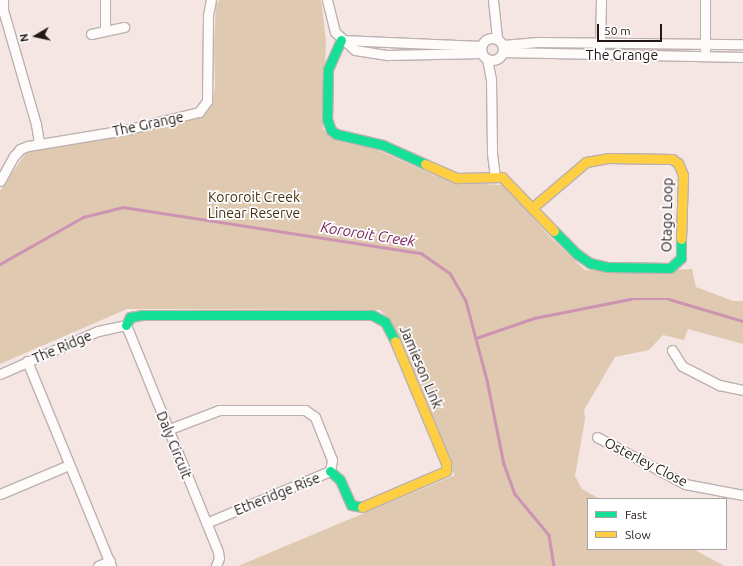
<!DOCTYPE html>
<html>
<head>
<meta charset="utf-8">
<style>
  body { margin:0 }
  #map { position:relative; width:743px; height:566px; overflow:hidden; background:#f5e6e4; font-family:Ubuntu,sans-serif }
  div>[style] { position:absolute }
  .green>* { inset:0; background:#e0c9b1 }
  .stream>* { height:2.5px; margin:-1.25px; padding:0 1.25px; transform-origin:1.25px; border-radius:1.25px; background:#cc94b2 }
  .roads { filter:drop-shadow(1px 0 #bdb1af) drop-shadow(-1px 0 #bdb1af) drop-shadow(0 1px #bdb1af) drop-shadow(0 -1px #bdb1af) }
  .street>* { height:9px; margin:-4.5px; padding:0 4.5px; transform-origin:4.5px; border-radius:4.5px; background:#fefbfb }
  .street>.ring { margin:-4.5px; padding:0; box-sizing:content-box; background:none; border:9px solid #fefbfb; border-radius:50% }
  .fast>* { height:9px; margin:-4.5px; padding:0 4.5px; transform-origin:4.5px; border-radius:4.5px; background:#16e098 }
  .slow>* { height:9px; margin:-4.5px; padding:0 4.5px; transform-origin:4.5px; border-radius:4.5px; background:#ffcf43 }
  span { translate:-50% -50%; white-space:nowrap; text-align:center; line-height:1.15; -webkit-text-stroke:3.5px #fff; paint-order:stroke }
  .street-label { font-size:14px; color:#231715 }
  .park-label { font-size:14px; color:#463212 }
  .water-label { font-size:15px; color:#7b245e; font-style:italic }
  .legend { position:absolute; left:587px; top:498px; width:140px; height:52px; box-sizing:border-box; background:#fff; border:1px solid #a7a2a1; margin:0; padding:5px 7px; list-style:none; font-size:12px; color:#231715 }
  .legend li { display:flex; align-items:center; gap:8px; height:20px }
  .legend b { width:20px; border:1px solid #a7a2a1 }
  .north { position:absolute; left:16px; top:16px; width:40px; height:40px; -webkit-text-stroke:3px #fff; paint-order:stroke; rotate:261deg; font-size:11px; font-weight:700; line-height:16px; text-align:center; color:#231715 }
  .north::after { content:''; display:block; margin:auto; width:14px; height:18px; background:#231715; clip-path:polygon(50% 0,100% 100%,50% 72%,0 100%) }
  .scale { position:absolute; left:597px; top:24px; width:65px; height:18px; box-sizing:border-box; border:2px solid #231715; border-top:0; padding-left:5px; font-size:12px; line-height:14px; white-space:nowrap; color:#231715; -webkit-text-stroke:3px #fff; paint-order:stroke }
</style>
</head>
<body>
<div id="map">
  <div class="green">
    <i style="clip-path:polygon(219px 0,321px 0,326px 40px,323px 129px,337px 141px,375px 149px,434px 175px,459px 183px,504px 185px,550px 237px,585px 270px,634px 272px,692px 269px,696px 287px,733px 301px,743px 301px,743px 344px,688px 329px,684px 340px,663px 335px,649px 350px,615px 357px,584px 410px,585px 419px,575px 476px,582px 489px,600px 499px,588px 499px,588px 549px,693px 549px,725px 566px,238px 566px,455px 475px,451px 470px,390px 320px,380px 310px,127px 309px,0 364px,0 191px,25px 154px,36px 149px,134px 134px,203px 116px,212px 105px,215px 86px,214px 43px,216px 6px)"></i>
  </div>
  <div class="stream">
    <i style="left:0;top:264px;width:95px;rotate:-29.5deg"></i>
    <i style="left:83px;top:217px;width:41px;rotate:-14deg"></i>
    <i style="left:123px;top:207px;width:302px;rotate:8.8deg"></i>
    <i style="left:421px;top:253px;width:35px;rotate:35deg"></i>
    <i style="left:450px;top:273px;width:32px;rotate:60deg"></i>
    <i style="left:466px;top:301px;width:82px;rotate:75.1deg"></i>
    <i style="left:487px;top:380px;width:86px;rotate:78.6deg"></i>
    <i style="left:504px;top:464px;width:32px;rotate:70deg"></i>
    <i style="left:515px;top:494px;width:53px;rotate:50.3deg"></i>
    <i style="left:549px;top:535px;width:31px;rotate:81deg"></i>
    <i style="left:476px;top:338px;width:61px;rotate:-19deg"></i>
    <i style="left:534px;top:318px;width:99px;rotate:-11.1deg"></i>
    <i style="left:631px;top:299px;width:38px"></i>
    <i style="left:669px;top:299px;width:77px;rotate:16.6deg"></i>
  </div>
  <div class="roads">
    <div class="street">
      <i style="left:3px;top:0;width:10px;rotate:90deg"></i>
      <i style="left:3px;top:10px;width:119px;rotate:73.9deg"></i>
      <i style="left:36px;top:124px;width:19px;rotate:81deg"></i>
      <i style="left:327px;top:0;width:33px;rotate:76deg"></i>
      <i style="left:335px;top:32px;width:27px;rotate:42deg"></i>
      <i style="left:355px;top:50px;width:33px;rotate:9deg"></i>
      <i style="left:388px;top:55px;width:94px;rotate:-1.2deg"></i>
      <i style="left:493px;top:0;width:39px;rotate:84deg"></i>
      <i style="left:105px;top:30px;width:30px;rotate:-90deg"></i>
      <i style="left:91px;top:34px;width:34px;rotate:-12deg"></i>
      <i class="ring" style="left:481px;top:38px;width:13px;height:13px"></i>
      <i style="left:341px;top:40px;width:140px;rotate:2.5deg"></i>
      <i style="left:503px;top:45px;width:35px;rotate:-5deg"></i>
      <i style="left:538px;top:42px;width:205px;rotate:0.6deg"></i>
      <i style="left:600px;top:48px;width:48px;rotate:-88.8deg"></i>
      <i style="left:503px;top:52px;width:240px;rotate:1.2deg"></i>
      <i style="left:705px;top:56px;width:56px;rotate:-90deg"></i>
      <i style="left:487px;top:59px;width:20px;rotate:79deg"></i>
      <i style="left:491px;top:79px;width:74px;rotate:89.2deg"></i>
      <i style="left:492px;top:153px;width:23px;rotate:83deg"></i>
      <i style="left:0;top:181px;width:29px;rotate:-61deg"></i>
      <i style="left:14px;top:156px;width:9px;rotate:-49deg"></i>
      <i style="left:20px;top:149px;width:9px;rotate:-21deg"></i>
      <i style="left:28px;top:146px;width:98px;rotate:-9.4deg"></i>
      <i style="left:125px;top:130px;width:76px;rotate:-13.7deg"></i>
      <i style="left:199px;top:112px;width:14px;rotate:-54deg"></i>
      <i style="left:207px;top:101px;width:86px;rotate:-89.3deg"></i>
      <i style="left:208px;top:15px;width:15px;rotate:-79deg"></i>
      <i style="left:672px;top:350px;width:19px;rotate:58deg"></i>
      <i style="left:682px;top:366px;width:42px;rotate:27.2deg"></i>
      <i style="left:719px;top:385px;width:25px;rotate:12deg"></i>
      <i style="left:27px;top:361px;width:222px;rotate:67.7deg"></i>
      <i style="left:0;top:374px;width:107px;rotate:-23.7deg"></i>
      <i style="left:98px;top:331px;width:29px;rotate:-12deg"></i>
      <i style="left:126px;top:325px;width:245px;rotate:67.9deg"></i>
      <i style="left:218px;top:552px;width:6px;rotate:81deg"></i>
      <i style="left:219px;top:558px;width:9px;rotate:111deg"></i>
      <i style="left:167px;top:430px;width:56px;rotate:-21deg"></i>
      <i style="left:219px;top:410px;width:86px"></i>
      <i style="left:305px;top:410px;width:12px;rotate:35deg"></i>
      <i style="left:315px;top:417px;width:46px;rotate:68.4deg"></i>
      <i style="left:332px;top:460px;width:11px;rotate:100deg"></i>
      <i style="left:330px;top:471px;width:134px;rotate:157.2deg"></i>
      <i style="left:597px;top:437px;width:100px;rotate:28.1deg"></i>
      <i style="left:685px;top:484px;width:59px;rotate:10.7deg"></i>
      <i style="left:0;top:494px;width:75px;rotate:-22.8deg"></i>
      <i style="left:98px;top:566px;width:13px;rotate:-23deg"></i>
    </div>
    <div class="fast">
      <i style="left:341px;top:40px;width:32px;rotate:114deg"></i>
      <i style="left:328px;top:69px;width:50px;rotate:91.1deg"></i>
      <i style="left:327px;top:119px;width:12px;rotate:70deg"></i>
      <i style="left:331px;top:130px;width:6px;rotate:39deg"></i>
      <i style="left:336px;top:134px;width:48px;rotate:13.2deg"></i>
      <i style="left:383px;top:145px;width:46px;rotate:24.3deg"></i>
      <i style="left:554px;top:231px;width:33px;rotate:45deg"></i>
      <i style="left:577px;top:254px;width:16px;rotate:35deg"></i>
      <i style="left:590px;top:263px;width:18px;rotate:13deg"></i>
      <i style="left:608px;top:267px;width:62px;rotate:0.9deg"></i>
      <i style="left:670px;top:268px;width:15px;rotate:-42deg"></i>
      <i style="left:681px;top:258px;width:19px;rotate:-90deg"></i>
      <i style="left:126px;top:325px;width:9px;rotate:-63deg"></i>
      <i style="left:130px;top:317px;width:12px;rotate:-9deg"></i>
      <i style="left:142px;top:315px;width:230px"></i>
      <i style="left:372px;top:315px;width:15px;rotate:28deg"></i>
      <i style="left:385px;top:322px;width:21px;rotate:62deg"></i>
      <i style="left:330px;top:471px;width:13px;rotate:42deg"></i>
      <i style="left:340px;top:480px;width:27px;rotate:66deg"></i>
      <i style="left:351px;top:505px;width:11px;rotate:10deg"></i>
    </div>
    <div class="slow">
      <i style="left:425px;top:164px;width:35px;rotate:24deg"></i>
      <i style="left:457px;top:178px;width:45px;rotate:-1.3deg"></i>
      <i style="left:502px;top:177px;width:75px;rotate:46.1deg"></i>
      <i style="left:532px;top:208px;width:71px;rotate:-40.4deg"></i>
      <i style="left:586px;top:162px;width:22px;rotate:-10deg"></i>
      <i style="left:608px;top:158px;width:64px;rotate:0.9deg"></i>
      <i style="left:672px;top:159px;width:7px;rotate:34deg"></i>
      <i style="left:678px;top:163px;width:13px;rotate:67deg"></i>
      <i style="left:683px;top:175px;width:64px;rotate:91.8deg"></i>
      <i style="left:362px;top:507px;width:91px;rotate:-23.2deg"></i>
      <i style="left:446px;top:471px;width:8px;rotate:-90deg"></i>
      <i style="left:446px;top:463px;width:132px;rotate:-112.7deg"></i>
    </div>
  </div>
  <div class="street-label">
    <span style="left:622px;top:55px">The Grange</span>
    <span style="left:148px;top:124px;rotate:-12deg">The Grange</span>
    <span style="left:667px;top:215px;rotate:-89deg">Otago Loop</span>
    <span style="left:62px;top:347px;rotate:-23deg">The Ridge</span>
    <span style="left:421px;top:367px;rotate:67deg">Jamieson Link</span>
    <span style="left:174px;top:445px;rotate:68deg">Daly Circuit</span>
    <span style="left:646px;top:462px;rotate:27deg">Osterley Close</span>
    <span style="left:277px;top:494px;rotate:-22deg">Etheridge Rise</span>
  </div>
  <div class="park-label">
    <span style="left:254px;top:205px">Kororoit Creek<br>Linear Reserve</span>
  </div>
  <div class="water-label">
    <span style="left:368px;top:234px;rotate:9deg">Kororoit Creek</span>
  </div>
  <ul class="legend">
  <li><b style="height:5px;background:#16e098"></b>Fast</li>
  <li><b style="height:5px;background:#ffcf43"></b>Slow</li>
  </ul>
  <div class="north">N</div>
  <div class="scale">50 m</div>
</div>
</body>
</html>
